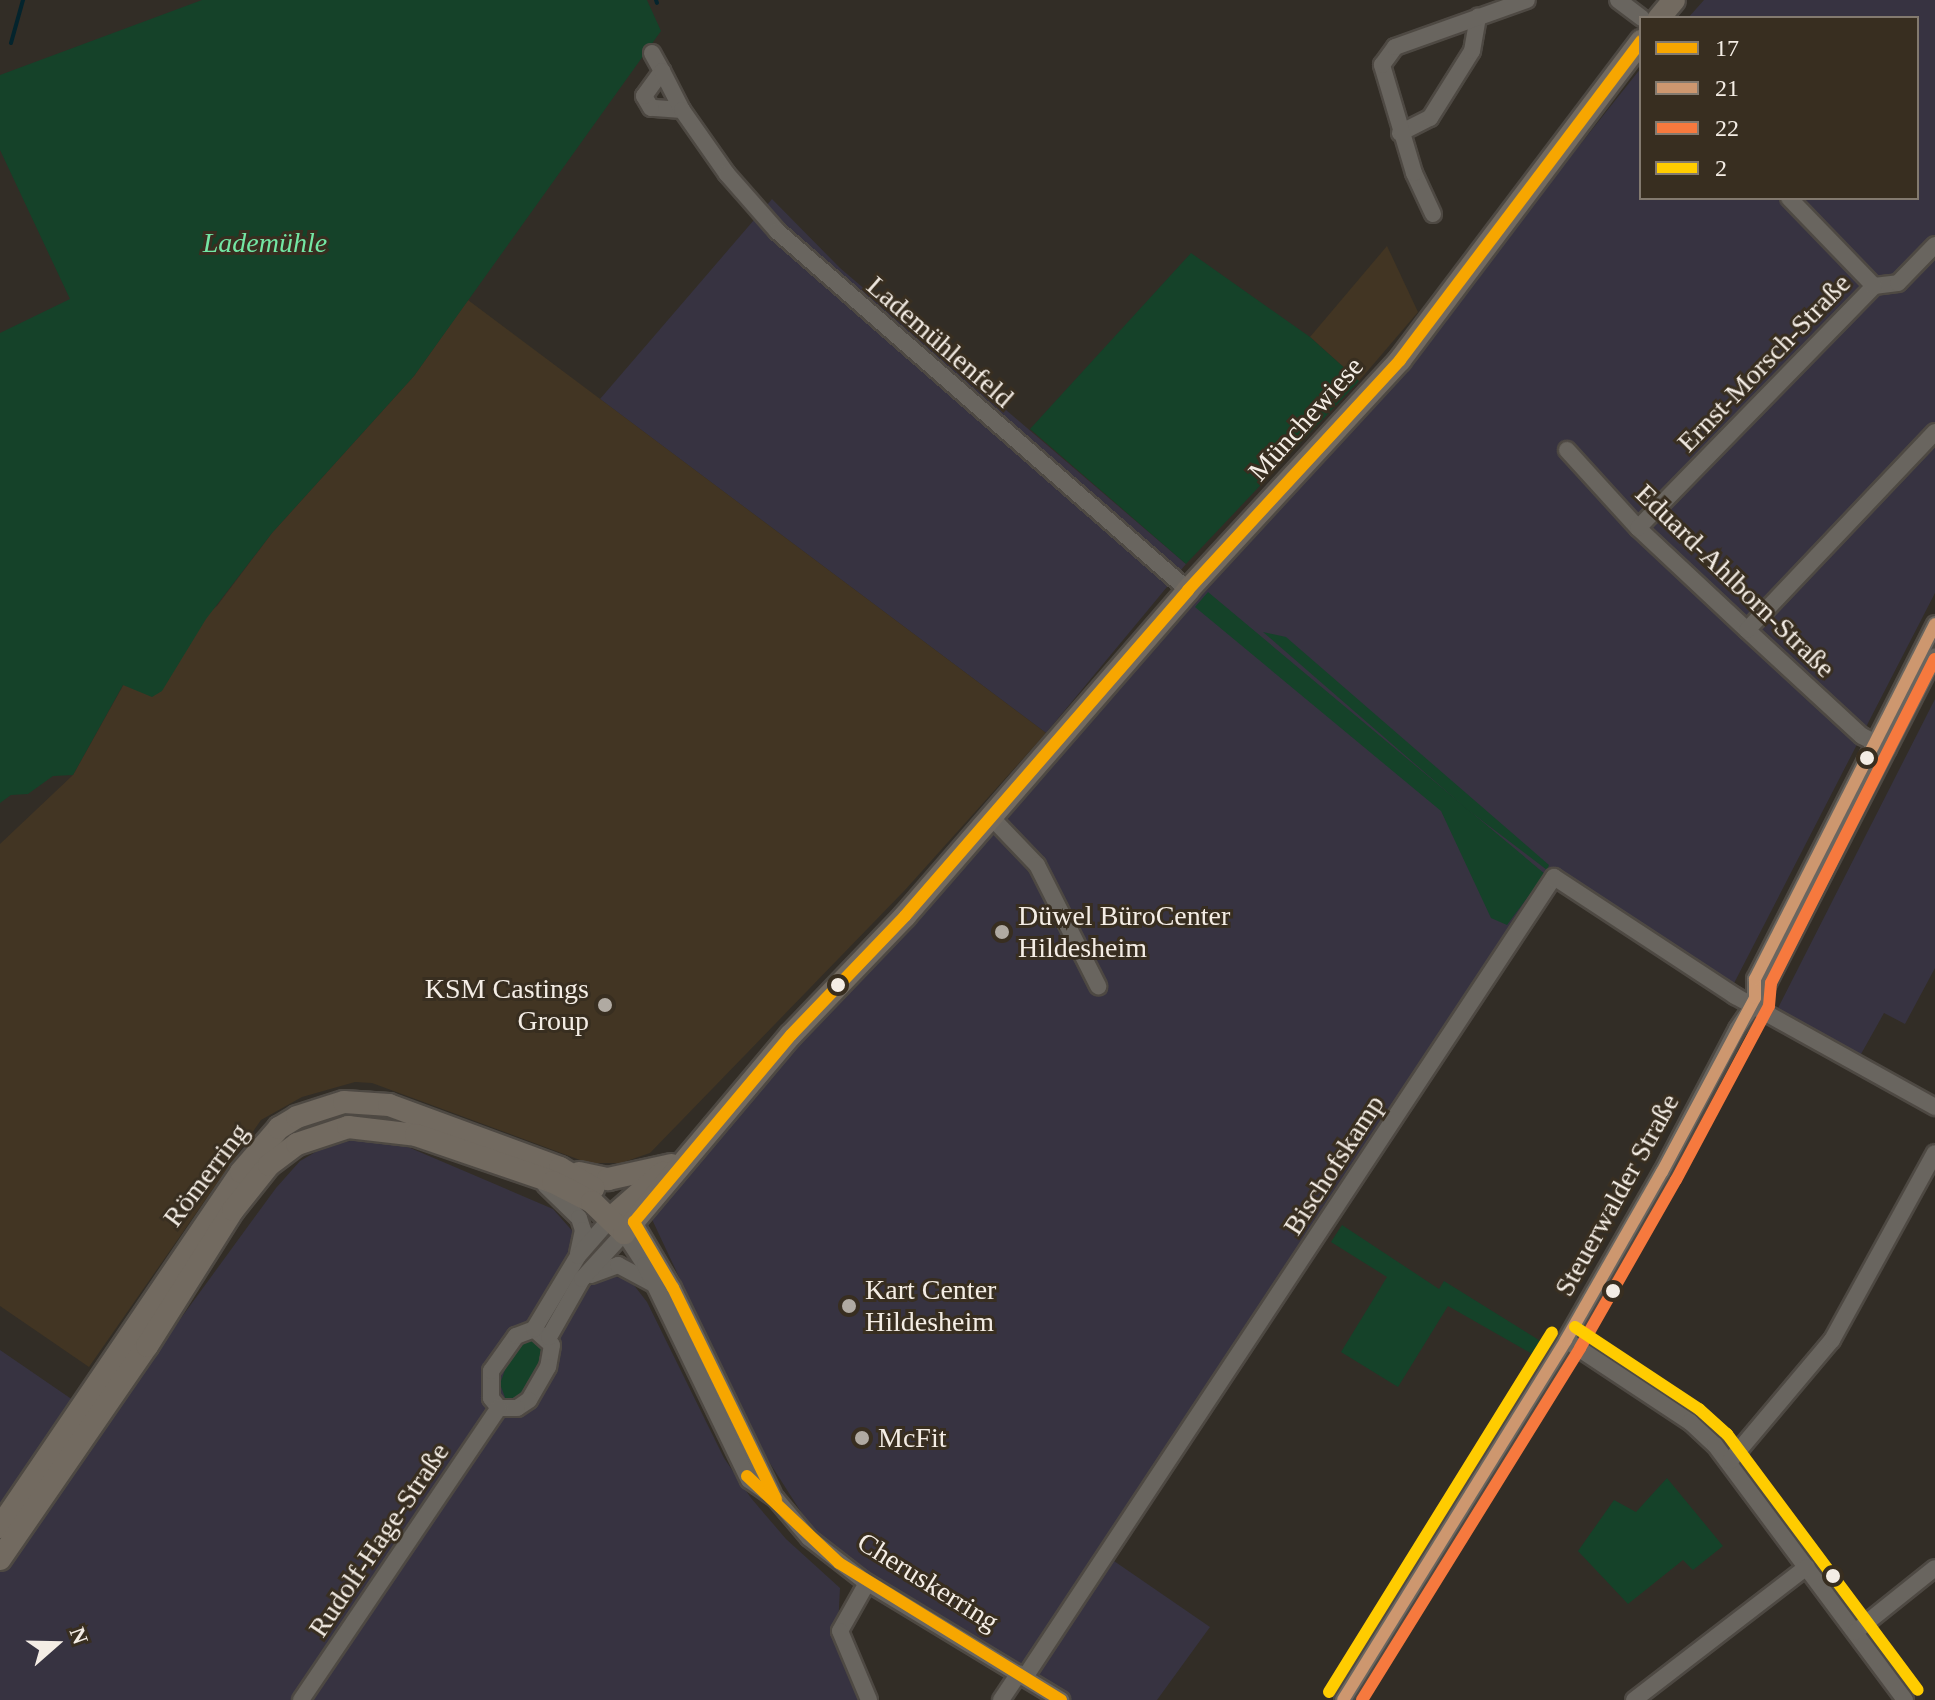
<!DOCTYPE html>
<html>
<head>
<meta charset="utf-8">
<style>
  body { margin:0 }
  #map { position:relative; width:1935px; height:1700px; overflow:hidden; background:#322d26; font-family:Georgia,serif }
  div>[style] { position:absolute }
  .commercial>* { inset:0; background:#373341 }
  .built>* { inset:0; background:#423523 }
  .green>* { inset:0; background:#154229 }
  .stream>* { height:4px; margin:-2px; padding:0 2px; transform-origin:2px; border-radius:2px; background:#04242d }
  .roads { filter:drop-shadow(2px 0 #4e4943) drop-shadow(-2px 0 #4e4943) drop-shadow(0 2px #4e4943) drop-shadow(0 -2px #4e4943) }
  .minor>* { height:16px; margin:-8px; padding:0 8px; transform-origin:8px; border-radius:8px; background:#69655f }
  .major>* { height:22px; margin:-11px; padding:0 11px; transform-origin:11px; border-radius:11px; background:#726a60 }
  .bus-1>* { height:12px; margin:-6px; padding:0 6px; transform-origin:6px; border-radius:6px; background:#f7a600 }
  .bus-2>* { height:12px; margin:-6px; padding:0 6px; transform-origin:6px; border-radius:6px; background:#cd976f }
  .bus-3>* { height:12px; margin:-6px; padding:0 6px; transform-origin:6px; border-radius:6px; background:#f6793e }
  .bus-4>* { height:12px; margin:-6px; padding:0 6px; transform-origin:6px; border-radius:6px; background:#fc0 }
  .dots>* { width:22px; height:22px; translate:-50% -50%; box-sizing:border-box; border:4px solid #382e20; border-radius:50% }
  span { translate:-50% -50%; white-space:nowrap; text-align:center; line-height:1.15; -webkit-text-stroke:6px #382e20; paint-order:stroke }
  .park-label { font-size:28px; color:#73e6a4; font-style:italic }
  .street-label { font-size:28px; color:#f4ede5 }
  .poi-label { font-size:28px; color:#f4ede5 }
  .left { translate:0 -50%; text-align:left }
  .right { translate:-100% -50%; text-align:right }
  .legend { position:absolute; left:1639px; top:16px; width:280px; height:184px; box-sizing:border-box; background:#382e20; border:2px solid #837a6f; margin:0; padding:10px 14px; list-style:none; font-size:24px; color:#f4ede5 }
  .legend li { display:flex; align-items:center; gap:16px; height:40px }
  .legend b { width:40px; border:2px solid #837a6f }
  .north { position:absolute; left:16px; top:1604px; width:80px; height:80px; -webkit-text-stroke:6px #382e20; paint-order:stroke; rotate:70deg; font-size:22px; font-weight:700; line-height:32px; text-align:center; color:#f4ede5 }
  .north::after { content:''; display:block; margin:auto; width:28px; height:36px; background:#f4ede5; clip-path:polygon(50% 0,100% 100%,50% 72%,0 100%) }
</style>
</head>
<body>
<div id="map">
  <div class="commercial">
    <i style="clip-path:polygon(1704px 0,1935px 0,1935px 593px,1730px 991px,1551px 880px,1114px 1561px,1210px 1627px,1157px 1700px,1063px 1700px,885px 1592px,817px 1537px,757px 1443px,649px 1213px,1404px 366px,1641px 68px,1641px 198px,1917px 198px,1917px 18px,1688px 18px)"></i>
    <i style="clip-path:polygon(772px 199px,840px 268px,1186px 564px,1046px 733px,600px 399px)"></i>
    <i style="clip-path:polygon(1935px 699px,1935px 968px,1905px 1024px,1884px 1013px,1856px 1063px,1774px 1016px)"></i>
    <i style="clip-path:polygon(360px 1140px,408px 1147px,553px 1209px,612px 1276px,630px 1280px,647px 1302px,724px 1458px,751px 1498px,786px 1539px,840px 1588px,838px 1627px,868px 1700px,0 1700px,0 1350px,105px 1422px,276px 1188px,300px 1161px,331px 1143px)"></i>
  </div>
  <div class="built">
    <i style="clip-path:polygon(1387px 246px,1418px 312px,1359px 381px,1310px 337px)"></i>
    <i style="clip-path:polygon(468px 300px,1046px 733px,905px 890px,650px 1153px,621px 1163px,588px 1163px,372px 1083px,355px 1082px,302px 1097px,261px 1120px,89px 1367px,0 1306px,0 844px,73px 775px,124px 684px,217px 606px,272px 533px,414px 376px)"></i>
  </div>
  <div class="green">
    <i style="clip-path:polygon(202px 0,647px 0,661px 31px,414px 376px,272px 533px,206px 619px,162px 691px,152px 697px,123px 685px,73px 775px,53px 776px,28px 794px,11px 795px,0 803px,0 333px,70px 299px,0 150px,0 75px)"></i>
    <i style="clip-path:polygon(1191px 253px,1310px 337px,1359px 381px,1186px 564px,1030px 429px)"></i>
    <i style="clip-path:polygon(1208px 592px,1545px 874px,1507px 925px,1491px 918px,1441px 811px,1195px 607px)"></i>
    <i style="clip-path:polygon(1263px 632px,1286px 637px,1549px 865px,1547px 870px,1468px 810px)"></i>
    <i style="clip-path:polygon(1342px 1225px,1439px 1289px,1444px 1281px,1542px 1342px,1534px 1355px,1448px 1306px,1398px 1387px,1341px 1352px,1387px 1277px,1331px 1242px)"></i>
    <i style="clip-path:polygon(533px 1338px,542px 1344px,540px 1368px,522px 1395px,506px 1400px,500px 1384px,507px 1364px,518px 1347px)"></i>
    <i style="clip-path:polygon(1667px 1478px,1723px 1546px,1693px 1570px,1683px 1560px,1628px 1604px,1578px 1551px,1614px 1500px,1636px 1512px)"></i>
  </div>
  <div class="stream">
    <i style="left:656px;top:0;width:3px;rotate:72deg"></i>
    <i style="left:11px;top:43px;width:45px;rotate:-74.4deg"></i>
  </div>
  <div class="roads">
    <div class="minor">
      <i style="left:1618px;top:0;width:30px;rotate:37deg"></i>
      <i style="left:652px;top:53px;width:21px;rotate:61deg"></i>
      <i style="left:682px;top:110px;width:31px;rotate:-176deg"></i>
      <i style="left:651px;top:108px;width:14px;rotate:-120deg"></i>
      <i style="left:644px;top:96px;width:31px;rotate:-54deg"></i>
      <i style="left:662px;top:71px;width:44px;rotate:62.9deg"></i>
      <i style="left:682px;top:110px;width:78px;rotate:54.9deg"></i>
      <i style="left:727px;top:174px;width:76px;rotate:48.7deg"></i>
      <i style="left:777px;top:231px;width:546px;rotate:41.14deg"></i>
      <i style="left:1400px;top:133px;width:34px;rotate:-27deg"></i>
      <i style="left:1430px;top:118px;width:79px;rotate:-57.9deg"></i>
      <i style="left:1472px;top:51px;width:35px;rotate:-80deg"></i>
      <i style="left:1433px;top:214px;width:45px;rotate:-114.9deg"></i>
      <i style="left:1414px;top:173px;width:113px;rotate:-106.5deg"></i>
      <i style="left:1382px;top:65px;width:22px;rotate:-54deg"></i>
      <i style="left:1395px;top:47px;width:140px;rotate:-19.6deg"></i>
      <i style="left:1874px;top:286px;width:24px;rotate:-7deg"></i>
      <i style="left:1898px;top:283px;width:53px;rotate:-45.8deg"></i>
      <i style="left:1567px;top:450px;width:105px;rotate:47.7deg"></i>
      <i style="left:1638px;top:528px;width:149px;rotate:43.1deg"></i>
      <i style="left:1747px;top:630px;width:156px;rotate:42.7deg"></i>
      <i style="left:1862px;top:736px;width:29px;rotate:27deg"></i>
      <i style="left:1638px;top:528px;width:338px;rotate:-45.7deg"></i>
      <i style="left:1874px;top:286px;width:122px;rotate:-134deg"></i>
      <i style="left:1747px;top:630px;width:273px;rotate:-46.5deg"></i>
      <i style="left:992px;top:818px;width:65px;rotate:46.2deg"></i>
      <i style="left:1037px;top:865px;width:136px;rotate:63.2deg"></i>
      <i style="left:1755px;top:998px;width:19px;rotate:-90deg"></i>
      <i style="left:1755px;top:979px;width:398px;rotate:-63.1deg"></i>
      <i style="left:545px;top:1185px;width:47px;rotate:44.1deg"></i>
      <i style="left:579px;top:1218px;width:13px;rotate:72deg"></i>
      <i style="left:583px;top:1230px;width:25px;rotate:102deg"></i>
      <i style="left:634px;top:1222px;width:77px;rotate:59.4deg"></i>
      <i style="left:673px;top:1288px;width:229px;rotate:64.1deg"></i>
      <i style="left:591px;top:1275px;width:29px;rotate:-20deg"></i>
      <i style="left:618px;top:1265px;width:38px;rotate:28deg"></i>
      <i style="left:534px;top:1329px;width:24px;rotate:42deg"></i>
      <i style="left:552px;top:1345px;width:22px;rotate:100deg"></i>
      <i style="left:548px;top:1367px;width:38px;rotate:120deg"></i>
      <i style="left:529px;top:1400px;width:14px;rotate:146deg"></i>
      <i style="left:517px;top:1408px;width:18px;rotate:180deg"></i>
      <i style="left:499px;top:1408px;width:13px;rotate:-129deg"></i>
      <i style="left:491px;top:1398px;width:27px;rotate:-90deg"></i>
      <i style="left:491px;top:1371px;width:43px;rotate:-54.5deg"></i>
      <i style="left:516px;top:1336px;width:19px;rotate:-21deg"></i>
      <i style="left:534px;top:1329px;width:85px;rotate:-58.9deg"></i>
      <i style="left:578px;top:1256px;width:52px;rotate:-48.9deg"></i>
      <i style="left:549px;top:1337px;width:67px;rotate:-60.4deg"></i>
      <i style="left:582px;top:1279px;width:62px;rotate:-47.6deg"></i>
      <i style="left:624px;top:1233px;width:38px;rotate:57deg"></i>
      <i style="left:645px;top:1265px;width:239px;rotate:64.2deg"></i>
      <i style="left:749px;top:1480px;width:33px;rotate:35deg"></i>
      <i style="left:776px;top:1499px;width:51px;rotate:49.8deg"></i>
      <i style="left:809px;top:1538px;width:68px;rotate:37.9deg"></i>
      <i style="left:863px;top:1580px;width:232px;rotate:31.2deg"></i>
      <i style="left:1566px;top:1340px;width:149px;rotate:33.5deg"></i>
      <i style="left:1690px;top:1422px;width:34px;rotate:43deg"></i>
      <i style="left:1715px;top:1445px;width:318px;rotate:53.3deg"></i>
      <i style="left:1730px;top:1461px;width:158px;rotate:-49.9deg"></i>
      <i style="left:1832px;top:1340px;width:213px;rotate:-61.2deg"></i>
      <i style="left:867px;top:1583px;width:55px;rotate:119.4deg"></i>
      <i style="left:840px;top:1631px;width:75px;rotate:67.2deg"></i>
      <i style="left:1855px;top:1632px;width:102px;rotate:-38.7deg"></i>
      <i style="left:1025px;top:1677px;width:959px;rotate:-56.53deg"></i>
      <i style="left:1554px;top:877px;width:217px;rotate:33.3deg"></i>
      <i style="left:1735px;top:996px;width:229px;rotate:29deg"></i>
      <i style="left:301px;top:1700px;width:353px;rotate:-55.9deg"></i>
      <i style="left:1001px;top:1700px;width:32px;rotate:-56deg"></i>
      <i style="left:1343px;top:1700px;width:423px;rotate:-58.2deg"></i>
      <i style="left:1566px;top:1340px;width:193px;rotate:-60.3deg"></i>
      <i style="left:1662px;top:1172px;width:161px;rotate:-62.3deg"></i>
      <i style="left:1737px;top:1029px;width:53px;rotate:-55.7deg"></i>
      <i style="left:1767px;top:985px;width:369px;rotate:-62.9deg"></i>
      <i style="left:1634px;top:1700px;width:218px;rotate:-37.6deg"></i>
    </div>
    <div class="major">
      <i style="left:1659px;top:18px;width:23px;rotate:-50deg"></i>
      <i style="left:579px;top:1173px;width:30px;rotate:12deg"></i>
      <i style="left:608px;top:1179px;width:65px;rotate:-12.5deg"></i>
      <i style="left:612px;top:1217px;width:67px;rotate:-41.3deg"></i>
      <i style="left:0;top:1527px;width:429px;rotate:-55.8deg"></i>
      <i style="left:241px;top:1172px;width:58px;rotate:-49.2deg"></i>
      <i style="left:279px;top:1128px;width:21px;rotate:-31deg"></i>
      <i style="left:297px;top:1117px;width:49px;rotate:-17.7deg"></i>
      <i style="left:344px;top:1102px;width:45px;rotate:3.8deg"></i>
      <i style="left:389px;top:1105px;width:182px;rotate:20.2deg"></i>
      <i style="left:560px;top:1168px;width:39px;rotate:31deg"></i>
      <i style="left:0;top:1559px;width:259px;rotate:-55.4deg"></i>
      <i style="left:147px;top:1346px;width:161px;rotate:-57.7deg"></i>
      <i style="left:233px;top:1210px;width:58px;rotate:-51.3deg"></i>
      <i style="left:269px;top:1165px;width:35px;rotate:-37deg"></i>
      <i style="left:297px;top:1144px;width:54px;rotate:-18.4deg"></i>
      <i style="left:348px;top:1127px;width:68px;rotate:6.7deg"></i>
      <i style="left:416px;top:1135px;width:145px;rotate:18.9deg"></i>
      <i style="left:553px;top:1182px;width:44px;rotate:27.1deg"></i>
      <i style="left:592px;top:1202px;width:45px;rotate:44.1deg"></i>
      <i style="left:624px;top:1233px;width:259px;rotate:-49.9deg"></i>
      <i style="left:791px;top:1035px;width:165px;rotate:-46.2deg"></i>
      <i style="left:905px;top:916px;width:432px;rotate:-49deg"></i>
      <i style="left:1188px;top:590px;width:313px;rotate:-47.3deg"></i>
      <i style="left:1400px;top:360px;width:400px;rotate:-52.9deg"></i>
    </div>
  </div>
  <div class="bus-1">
    <i style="left:747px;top:1476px;width:127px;rotate:43.4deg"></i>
    <i style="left:839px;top:1563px;width:261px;rotate:31.7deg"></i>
    <i style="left:776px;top:1499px;width:235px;rotate:-116deg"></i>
    <i style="left:673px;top:1288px;width:77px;rotate:-120.6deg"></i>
    <i style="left:634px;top:1222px;width:244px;rotate:-50deg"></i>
    <i style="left:791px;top:1035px;width:165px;rotate:-46.2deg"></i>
    <i style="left:905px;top:916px;width:432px;rotate:-49deg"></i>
    <i style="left:1188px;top:590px;width:313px;rotate:-47.3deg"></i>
    <i style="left:1400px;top:360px;width:400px;rotate:-52.9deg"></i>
  </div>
  <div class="bus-2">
    <i style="left:1343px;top:1700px;width:423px;rotate:-58.2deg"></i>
    <i style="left:1566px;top:1340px;width:193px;rotate:-60.3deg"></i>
    <i style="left:1662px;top:1172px;width:197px;rotate:-61.9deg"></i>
    <i style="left:1755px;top:998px;width:19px;rotate:-90deg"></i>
    <i style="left:1755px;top:979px;width:398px;rotate:-63.1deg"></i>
  </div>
  <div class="bus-3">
    <i style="left:1362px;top:1700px;width:414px;rotate:-58.2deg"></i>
    <i style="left:1580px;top:1348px;width:193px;rotate:-60.3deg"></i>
    <i style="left:1676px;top:1180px;width:197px;rotate:-61.9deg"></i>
    <i style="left:1769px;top:1006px;width:23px;rotate:-85deg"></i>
    <i style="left:1771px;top:983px;width:363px;rotate:-63.2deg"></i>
  </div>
  <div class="bus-4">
    <i style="left:1575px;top:1327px;width:149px;rotate:33.5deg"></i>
    <i style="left:1699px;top:1409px;width:38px;rotate:42deg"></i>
    <i style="left:1727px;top:1434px;width:319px;rotate:53.3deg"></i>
    <i style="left:1329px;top:1692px;width:423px;rotate:-58.2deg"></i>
  </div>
  <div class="dots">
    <i style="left:1867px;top:758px;background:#f4ede5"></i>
    <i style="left:1002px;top:932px;background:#b0aaa2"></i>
    <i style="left:838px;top:985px;background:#f4ede5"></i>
    <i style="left:605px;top:1005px;background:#b0aaa2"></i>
    <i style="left:1613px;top:1291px;background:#f4ede5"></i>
    <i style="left:849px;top:1306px;background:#b0aaa2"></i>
    <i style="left:862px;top:1438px;background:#b0aaa2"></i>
    <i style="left:1833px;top:1576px;background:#f4ede5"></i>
  </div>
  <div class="park-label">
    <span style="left:265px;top:243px">Lademühle</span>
  </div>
  <div class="street-label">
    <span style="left:940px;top:342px;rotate:41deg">Lademühlenfeld</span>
    <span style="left:1764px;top:363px;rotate:-46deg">Ernst-Morsch-Straße</span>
    <span style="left:1306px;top:419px;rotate:-48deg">Münchewiese</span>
    <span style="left:1735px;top:581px;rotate:44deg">Eduard-Ahlborn-Straße</span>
    <span style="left:1334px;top:1165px;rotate:-57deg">Bischofskamp</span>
    <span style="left:206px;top:1175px;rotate:-53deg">Römerring</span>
    <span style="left:1617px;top:1195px;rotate:-61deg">Steuerwalder Straße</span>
    <span style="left:379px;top:1540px;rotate:-56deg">Rudolf-Hage-Straße</span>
    <span style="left:928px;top:1582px;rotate:32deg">Cheruskerring</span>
  </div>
  <div class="poi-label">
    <span class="left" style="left:1018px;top:932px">Düwel BüroCenter<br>Hildesheim</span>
    <span class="right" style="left:589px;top:1005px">KSM Castings<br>Group</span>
    <span class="left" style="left:865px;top:1306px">Kart Center<br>Hildesheim</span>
    <span class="left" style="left:878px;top:1438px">McFit</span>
  </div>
  <ul class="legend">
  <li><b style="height:10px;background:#f7a600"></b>17</li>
  <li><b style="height:10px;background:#cd976f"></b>21</li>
  <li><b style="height:10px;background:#f6793e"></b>22</li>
  <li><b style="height:10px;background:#fc0"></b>2</li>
  </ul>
  <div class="north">N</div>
</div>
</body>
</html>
